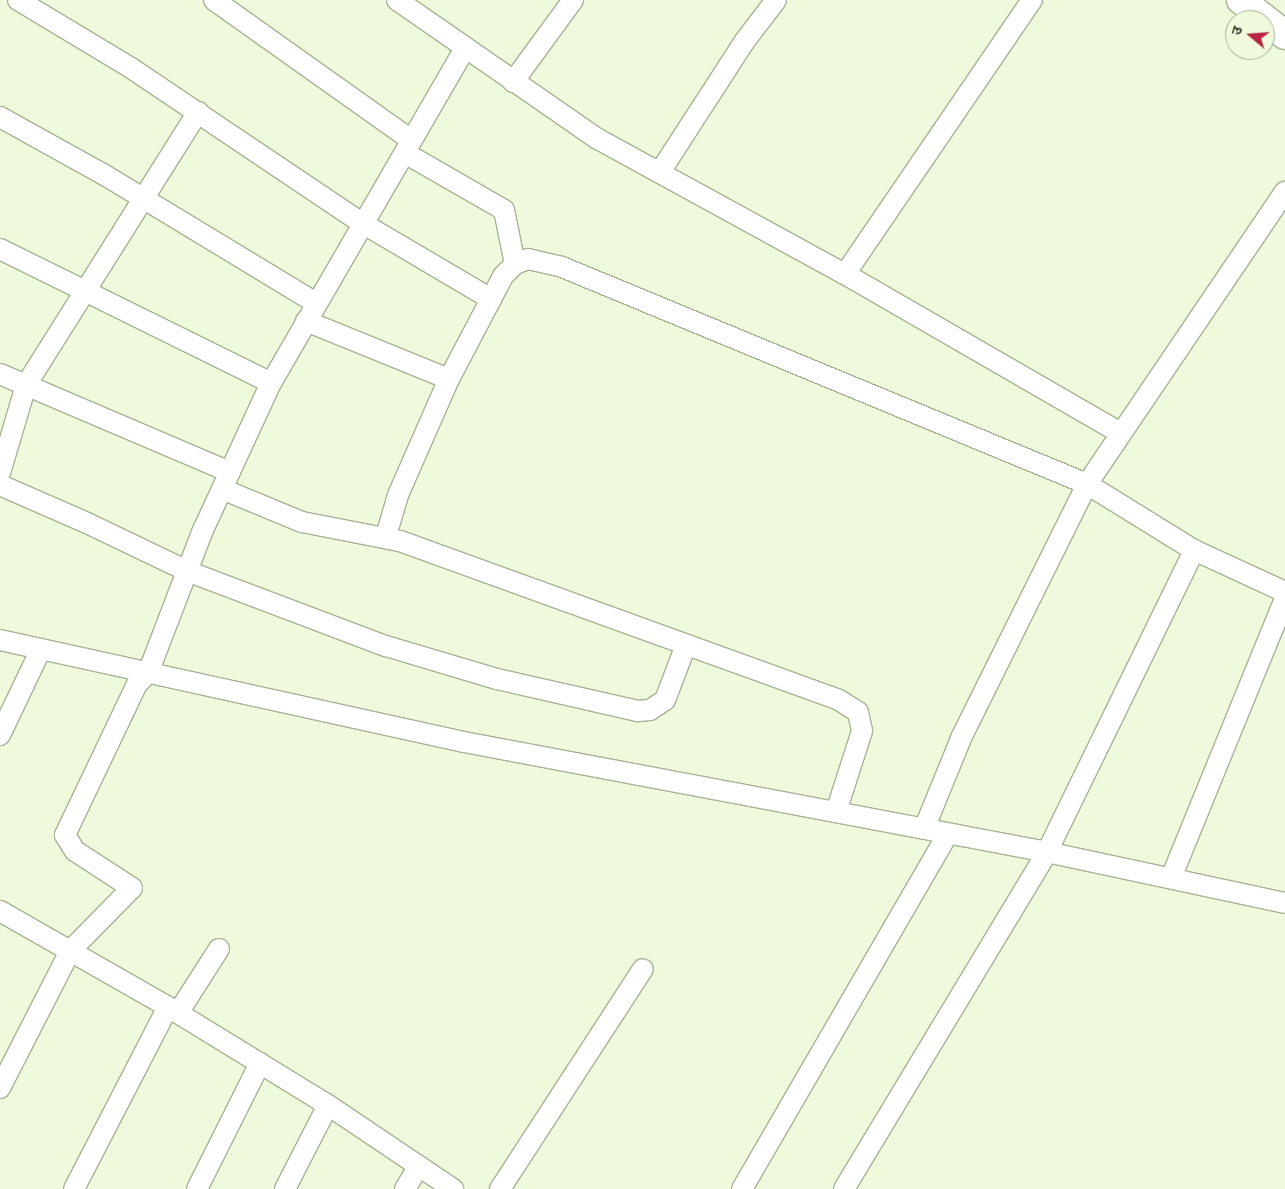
<!DOCTYPE html>
<html>
<head>
<meta charset="utf-8">
<style>
  body { margin:0 }
  #map { position:relative; width:1285px; height:1189px; overflow:hidden; background:#effadc; font-family:"Titillium Web","Noto Sans Devanagari",sans-serif }
  div>[style] { position:absolute }
  .roads { filter:drop-shadow(1px 0 #a8b296) drop-shadow(-1px 0 #a8b296) drop-shadow(0 1px #a8b296) drop-shadow(0 -1px #a8b296) }
  .minor>* { height:20px; margin:-10px; padding:0 10px; transform-origin:10px; border-radius:10px; background:#fff }
  .primary>* { height:28px; margin:-14px; padding:0 14px; transform-origin:14px; border-radius:14px; background:#fff }
  span { translate:-50% -50%; white-space:nowrap; text-align:center; line-height:1.15; -webkit-text-stroke:4px #effadc; paint-order:stroke }
  .north { position:absolute; left:1225px; top:10px; width:50px; height:50px; box-sizing:border-box; background:#effadc; border:1px solid #a6ae98; border-radius:50%; rotate:288deg; font-size:14px; font-weight:700; line-height:20px; text-align:center; color:#383c31 }
  .north::after { content:''; display:block; margin:auto; width:18px; height:22px; background:#b62544; clip-path:polygon(50% 0,100% 100%,50% 72%,0 100%) }
</style>
</head>
<body>
<div id="map">
  <div class="roads">
    <div class="minor">
      <i style="left:18px;top:0;width:132px;rotate:31deg"></i>
      <i style="left:131px;top:68px;width:278px;rotate:33.9deg"></i>
      <i style="left:362px;top:223px;width:150px;rotate:30.5deg"></i>
      <i style="left:214px;top:0;width:242px;rotate:35.4deg"></i>
      <i style="left:411px;top:140px;width:14px;rotate:115deg"></i>
      <i style="left:405px;top:153px;width:114px;rotate:29.9deg"></i>
      <i style="left:504px;top:210px;width:55px;rotate:78.5deg"></i>
      <i style="left:397px;top:0;width:244px;rotate:34.7deg"></i>
      <i style="left:598px;top:139px;width:281px;rotate:28.7deg"></i>
      <i style="left:845px;top:274px;width:318px;rotate:30deg"></i>
      <i style="left:513px;top:82px;width:102px;rotate:-53.8deg"></i>
      <i style="left:0;top:117px;width:118px;rotate:29deg"></i>
      <i style="left:103px;top:174px;width:249px;rotate:31.2deg"></i>
      <i style="left:660px;top:172px;width:155px;rotate:-57.1deg"></i>
      <i style="left:744px;top:42px;width:53px;rotate:-52.7deg"></i>
      <i style="left:0;top:249px;width:302px;rotate:26.3deg"></i>
      <i style="left:845px;top:274px;width:332px;rotate:-55.7deg"></i>
      <i style="left:306px;top:321px;width:154px;rotate:22.1deg"></i>
      <i style="left:0;top:374px;width:250px;rotate:23.1deg"></i>
      <i style="left:0;top:473px;width:92px;rotate:-73.5deg"></i>
      <i style="left:26px;top:385px;width:323px;rotate:-57.8deg"></i>
      <i style="left:0;top:485px;width:95px;rotate:23.6deg"></i>
      <i style="left:87px;top:523px;width:111px;rotate:25.6deg"></i>
      <i style="left:187px;top:571px;width:213px;rotate:20.7deg"></i>
      <i style="left:386px;top:646px;width:116px;rotate:16.6deg"></i>
      <i style="left:497px;top:679px;width:145px;rotate:12.8deg"></i>
      <i style="left:638px;top:711px;width:12px;rotate:-5deg"></i>
      <i style="left:650px;top:710px;width:18px;rotate:-34deg"></i>
      <i style="left:665px;top:700px;width:59px;rotate:-69.1deg"></i>
      <i style="left:222px;top:489px;width:87px;rotate:22.4deg"></i>
      <i style="left:302px;top:522px;width:100px;rotate:11deg"></i>
      <i style="left:400px;top:541px;width:467px;rotate:19.9deg"></i>
      <i style="left:839px;top:700px;width:22px;rotate:32deg"></i>
      <i style="left:858px;top:712px;width:19px;rotate:78deg"></i>
      <i style="left:862px;top:731px;width:85px;rotate:107.8deg"></i>
      <i style="left:386px;top:536px;width:43px;rotate:-73.7deg"></i>
      <i style="left:398px;top:495px;width:127px;rotate:-66.3deg"></i>
      <i style="left:449px;top:379px;width:116px;rotate:-62.3deg"></i>
      <i style="left:503px;top:276px;width:17px;rotate:-45deg"></i>
      <i style="left:515px;top:264px;width:14px;rotate:-21deg"></i>
      <i style="left:528px;top:259px;width:35px;rotate:13deg"></i>
      <i style="left:562px;top:267px;width:568px;rotate:22.46deg"></i>
      <i style="left:1087px;top:484px;width:126px;rotate:31.7deg"></i>
      <i style="left:1194px;top:550px;width:100px;rotate:24.8deg"></i>
      <i style="left:0;top:640px;width:475px;rotate:12.4deg"></i>
      <i style="left:464px;top:742px;width:593px;rotate:10.68deg"></i>
      <i style="left:1047px;top:852px;width:243px;rotate:12.1deg"></i>
      <i style="left:0;top:735px;width:95px;rotate:-64.5deg"></i>
      <i style="left:924px;top:829px;width:100px;rotate:-67.8deg"></i>
      <i style="left:962px;top:736px;width:281px;rotate:-63.6deg"></i>
      <i style="left:1087px;top:484px;width:353px;rotate:-55.9deg"></i>
      <i style="left:1171px;top:878px;width:302px;rotate:-67.8deg"></i>
      <i style="left:0;top:911px;width:193px;rotate:29.7deg"></i>
      <i style="left:168px;top:1007px;width:188px;rotate:31.5deg"></i>
      <i style="left:328px;top:1105px;width:151px;rotate:33.9deg"></i>
      <i style="left:178px;top:1013px;width:76px;rotate:-57.4deg"></i>
      <i style="left:0;top:1088px;width:154px;rotate:-62.9deg"></i>
      <i style="left:70px;top:951px;width:88px;rotate:-45.5deg"></i>
      <i style="left:132px;top:888px;width:68px;rotate:-147deg"></i>
      <i style="left:75px;top:851px;width:19px;rotate:-122deg"></i>
      <i style="left:65px;top:835px;width:167px;rotate:-64.5deg"></i>
      <i style="left:137px;top:684px;width:16px;rotate:-45deg"></i>
      <i style="left:148px;top:673px;width:153px;rotate:-69deg"></i>
      <i style="left:203px;top:530px;width:162px;rotate:-65.2deg"></i>
      <i style="left:271px;top:383px;width:386px;rotate:-59.9deg"></i>
      <i style="left:74px;top:1189px;width:205px;rotate:-62.7deg"></i>
      <i style="left:197px;top:1189px;width:141px;rotate:-63.4deg"></i>
      <i style="left:285px;top:1189px;width:94px;rotate:-62.9deg"></i>
      <i style="left:405px;top:1189px;width:27px;rotate:-59deg"></i>
      <i style="left:500px;top:1189px;width:262px;rotate:-57deg"></i>
      <i style="left:742px;top:1189px;width:410px;rotate:-59.9deg"></i>
      <i style="left:844px;top:1189px;width:393px;rotate:-58.9deg"></i>
      <i style="left:1047px;top:852px;width:336px;rotate:-64deg"></i>
    </div>
    <div class="primary">
      <i style="left:1241px;top:0;width:56px;rotate:38.5deg"></i>
    </div>
  </div>
  <div class="north">उ</div>
</div>
</body>
</html>
